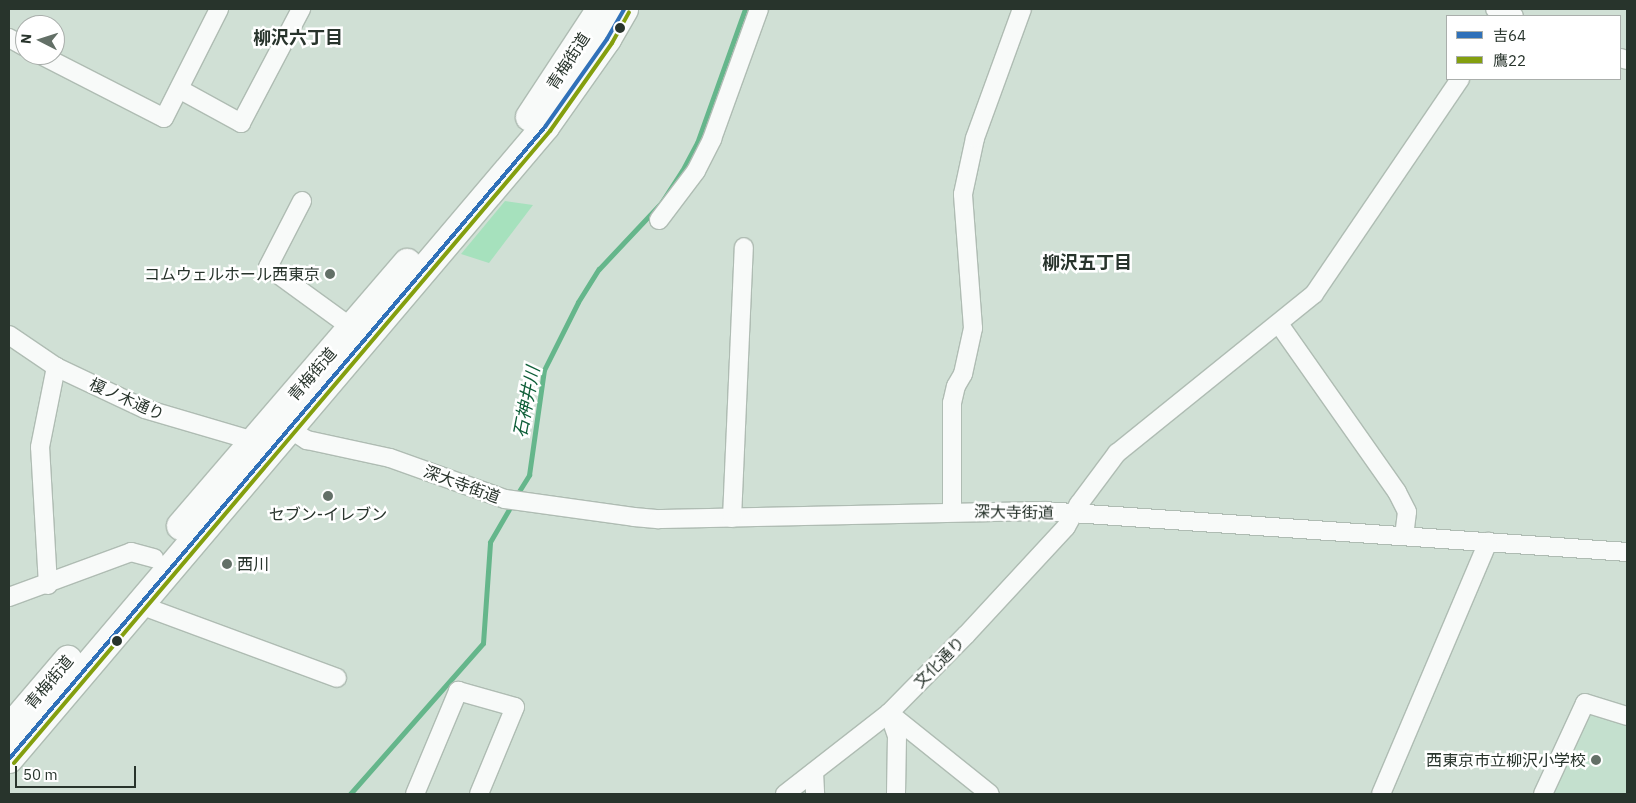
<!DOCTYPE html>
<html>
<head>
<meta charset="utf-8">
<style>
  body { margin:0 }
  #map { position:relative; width:1636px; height:803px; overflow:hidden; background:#d0e0d5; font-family:"IBM Plex Sans","Noto Sans JP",sans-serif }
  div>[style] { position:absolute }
  .built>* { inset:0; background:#c4e0ce }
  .green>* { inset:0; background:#a6e1bd }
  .stream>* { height:5px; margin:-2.5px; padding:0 2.5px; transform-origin:2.5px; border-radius:2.5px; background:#65b68b }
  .roads { filter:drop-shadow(1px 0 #afbcb3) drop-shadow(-1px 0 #afbcb3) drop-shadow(0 1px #afbcb3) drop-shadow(0 -1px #afbcb3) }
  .street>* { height:18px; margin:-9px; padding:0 9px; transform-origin:9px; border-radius:9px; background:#f8faf9 }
  .primary>* { height:28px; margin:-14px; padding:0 14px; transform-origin:14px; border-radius:14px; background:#f8faf9 }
  .bus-1>* { height:4px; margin:-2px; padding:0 2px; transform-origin:2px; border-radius:2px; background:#3071b9 }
  .bus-2>* { height:4px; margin:-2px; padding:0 2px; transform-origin:2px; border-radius:2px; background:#849f0f }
  .dots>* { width:14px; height:14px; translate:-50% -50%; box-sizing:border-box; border:2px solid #fff; border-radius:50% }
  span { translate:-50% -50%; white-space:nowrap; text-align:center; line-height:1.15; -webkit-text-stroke:5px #fff; paint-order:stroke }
  .street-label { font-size:16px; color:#28342c }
  .poi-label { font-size:16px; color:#28342c }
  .right { translate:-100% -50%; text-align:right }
  .left { translate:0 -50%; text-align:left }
  .neighbourhood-label { font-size:18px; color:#28342c; font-weight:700 }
  .water-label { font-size:18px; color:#0f5f39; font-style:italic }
  .frame { position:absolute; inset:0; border:10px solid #28342c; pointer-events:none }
  .legend { position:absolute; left:1446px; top:15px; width:175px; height:65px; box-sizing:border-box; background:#fff; border:1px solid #a9aeab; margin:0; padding:6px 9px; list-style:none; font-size:15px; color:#28342c }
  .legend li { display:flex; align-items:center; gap:10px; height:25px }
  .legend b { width:25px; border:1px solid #a9aeab }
  .north { position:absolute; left:15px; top:15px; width:50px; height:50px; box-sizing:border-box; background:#fff; border:1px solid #a9aeab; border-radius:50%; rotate:275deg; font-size:14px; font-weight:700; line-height:20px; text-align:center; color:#28342c }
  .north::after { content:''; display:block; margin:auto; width:18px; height:22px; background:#637067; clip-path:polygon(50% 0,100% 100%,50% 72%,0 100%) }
  .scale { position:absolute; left:15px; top:766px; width:121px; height:22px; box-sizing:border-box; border:2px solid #28342c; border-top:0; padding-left:6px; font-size:15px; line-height:18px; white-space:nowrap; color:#28342c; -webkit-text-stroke:4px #fff; paint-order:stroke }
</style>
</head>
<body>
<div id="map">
  <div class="built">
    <i style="clip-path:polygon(1584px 713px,1627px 726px,1627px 794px,1549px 794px)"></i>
  </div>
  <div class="green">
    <i style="clip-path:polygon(505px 201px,533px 205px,489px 263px,461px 254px)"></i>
  </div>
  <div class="stream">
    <i style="left:516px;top:496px;width:25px;rotate:-58deg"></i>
    <i style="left:529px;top:475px;width:106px;rotate:-81.9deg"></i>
    <i style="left:544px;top:370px;width:76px;rotate:-63.4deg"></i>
    <i style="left:578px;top:302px;width:39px;rotate:-58deg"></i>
    <i style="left:599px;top:269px;width:91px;rotate:-46.8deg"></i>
    <i style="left:661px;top:203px;width:38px;rotate:-57deg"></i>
    <i style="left:682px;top:171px;width:32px;rotate:-62deg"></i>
    <i style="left:697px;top:143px;width:142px;rotate:-70.3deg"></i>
    <i style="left:350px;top:794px;width:201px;rotate:-48.6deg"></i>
    <i style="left:483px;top:643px;width:101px;rotate:-86deg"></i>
    <i style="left:490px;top:542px;width:44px;rotate:-59.9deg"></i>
  </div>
  <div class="roads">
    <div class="street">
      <i style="left:1495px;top:9px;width:20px;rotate:20deg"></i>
      <i style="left:9px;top:38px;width:18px;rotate:29deg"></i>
      <i style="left:41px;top:55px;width:138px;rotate:27.1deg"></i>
      <i style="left:164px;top:118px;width:122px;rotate:-63.2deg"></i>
      <i style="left:1620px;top:58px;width:7px;rotate:16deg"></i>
      <i style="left:179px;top:89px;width:71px;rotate:28.7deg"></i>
      <i style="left:241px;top:123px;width:129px;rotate:-62.2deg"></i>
      <i style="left:302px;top:201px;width:74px;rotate:117.3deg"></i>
      <i style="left:268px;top:267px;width:104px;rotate:36deg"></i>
      <i style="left:659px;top:220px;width:61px;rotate:-52.9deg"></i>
      <i style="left:696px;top:171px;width:36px;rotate:-63deg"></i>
      <i style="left:712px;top:139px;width:138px;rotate:-70.1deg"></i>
      <i style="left:1279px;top:324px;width:205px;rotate:54.9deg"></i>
      <i style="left:1397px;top:492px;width:22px;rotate:63deg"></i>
      <i style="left:1407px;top:512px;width:24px;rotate:97deg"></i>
      <i style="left:9px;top:335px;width:57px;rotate:34.2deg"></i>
      <i style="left:56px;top:367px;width:98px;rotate:25.3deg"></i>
      <i style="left:145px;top:409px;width:114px;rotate:16.4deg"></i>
      <i style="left:282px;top:424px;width:30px;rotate:33deg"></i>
      <i style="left:307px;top:440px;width:85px;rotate:12.2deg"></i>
      <i style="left:390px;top:458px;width:122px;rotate:19.6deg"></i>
      <i style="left:505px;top:499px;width:130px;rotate:7.9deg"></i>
      <i style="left:634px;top:517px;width:25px;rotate:5deg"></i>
      <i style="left:659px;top:519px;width:385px;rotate:-1.2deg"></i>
      <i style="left:1044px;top:511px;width:584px;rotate:4.02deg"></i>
      <i style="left:952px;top:511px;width:108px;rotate:-90deg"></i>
      <i style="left:952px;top:403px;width:17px;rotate:-77deg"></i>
      <i style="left:956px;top:386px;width:14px;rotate:-60deg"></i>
      <i style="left:963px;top:374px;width:47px;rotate:-77.7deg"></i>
      <i style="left:973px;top:328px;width:134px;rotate:-94.3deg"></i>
      <i style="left:963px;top:194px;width:57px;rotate:-77.9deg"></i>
      <i style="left:975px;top:138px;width:137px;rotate:-70deg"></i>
      <i style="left:732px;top:518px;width:271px;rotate:-87.5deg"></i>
      <i style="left:48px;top:585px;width:138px;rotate:-93.3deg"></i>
      <i style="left:40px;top:447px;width:82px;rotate:-78.7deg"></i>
      <i style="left:9px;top:597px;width:130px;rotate:-20.2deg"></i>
      <i style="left:131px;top:552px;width:24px;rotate:15deg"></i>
      <i style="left:140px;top:605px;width:210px;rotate:20.3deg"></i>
      <i style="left:889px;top:713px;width:129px;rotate:38.7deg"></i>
      <i style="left:889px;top:713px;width:24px;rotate:71deg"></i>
      <i style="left:897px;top:736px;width:58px;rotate:91deg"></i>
      <i style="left:814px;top:772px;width:22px;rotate:87deg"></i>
      <i style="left:415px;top:794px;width:112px;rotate:-67.3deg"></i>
      <i style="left:458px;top:691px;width:59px;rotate:15.7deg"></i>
      <i style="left:515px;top:707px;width:94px;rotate:112.5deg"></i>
      <i style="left:785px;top:794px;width:132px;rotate:-37.9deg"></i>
      <i style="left:889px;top:713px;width:110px;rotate:-45.4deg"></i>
      <i style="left:966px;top:635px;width:147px;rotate:-47.2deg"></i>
      <i style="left:1066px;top:527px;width:26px;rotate:-61deg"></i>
      <i style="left:1079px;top:504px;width:64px;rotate:-53.3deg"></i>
      <i style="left:1117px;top:453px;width:253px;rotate:-38.9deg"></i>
      <i style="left:1314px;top:294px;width:260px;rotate:-55.8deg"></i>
      <i style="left:1381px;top:794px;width:274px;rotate:-67deg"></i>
      <i style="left:1543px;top:794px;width:100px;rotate:-65.2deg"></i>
      <i style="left:1585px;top:703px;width:44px;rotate:17.2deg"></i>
    </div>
    <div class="primary">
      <i style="left:530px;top:117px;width:129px;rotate:-56.7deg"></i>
      <i style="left:181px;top:526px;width:347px;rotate:-49.3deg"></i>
      <i style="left:9px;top:729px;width:91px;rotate:-49.5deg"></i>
      <i style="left:9px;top:759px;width:829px;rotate:-49.7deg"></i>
      <i style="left:545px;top:127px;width:108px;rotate:-54.8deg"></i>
      <i style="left:607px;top:39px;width:34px;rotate:-60deg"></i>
    </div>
  </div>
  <div class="bus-1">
    <i style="left:9px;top:759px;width:829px;rotate:-49.7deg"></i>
    <i style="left:545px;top:127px;width:108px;rotate:-54.8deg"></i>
    <i style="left:607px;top:39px;width:34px;rotate:-60deg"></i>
  </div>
  <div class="bus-2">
    <i style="left:14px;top:763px;width:829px;rotate:-49.7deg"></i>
    <i style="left:550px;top:131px;width:108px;rotate:-54.8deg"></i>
    <i style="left:612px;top:43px;width:35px;rotate:-61deg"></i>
  </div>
  <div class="dots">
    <i style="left:620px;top:28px;background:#28342c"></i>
    <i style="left:330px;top:274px;background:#637067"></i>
    <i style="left:328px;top:496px;background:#637067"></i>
    <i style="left:227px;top:564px;background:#637067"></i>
    <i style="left:117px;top:641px;background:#28342c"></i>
    <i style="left:1596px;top:760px;background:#637067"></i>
  </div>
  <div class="street-label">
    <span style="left:568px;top:61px;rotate:-57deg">青梅街道</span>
    <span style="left:312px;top:374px;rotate:-49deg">青梅街道</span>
    <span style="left:127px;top:399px;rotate:24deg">榎ノ木通り</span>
    <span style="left:462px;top:484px;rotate:20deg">深大寺街道</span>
    <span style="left:1014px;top:512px;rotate:1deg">深大寺街道</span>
    <span style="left:939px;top:662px;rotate:-45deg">文化通り</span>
    <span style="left:49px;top:682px;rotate:-50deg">青梅街道</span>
  </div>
  <div class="poi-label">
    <span class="right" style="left:320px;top:274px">コムウェルホール西東京</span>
    <span style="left:328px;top:514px">セブン-イレブン</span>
    <span class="left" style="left:237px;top:564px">西川</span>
    <span class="right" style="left:1586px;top:760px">西東京市立柳沢小学校</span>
  </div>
  <div class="neighbourhood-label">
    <span style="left:298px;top:38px">柳沢六丁目</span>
    <span style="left:1087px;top:263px">柳沢五丁目</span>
  </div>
  <div class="water-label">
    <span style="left:527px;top:402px;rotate:-79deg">石神井川</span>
  </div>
  <div class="frame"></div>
  <ul class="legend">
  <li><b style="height:6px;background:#3071b9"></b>吉64</li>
  <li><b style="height:6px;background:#849f0f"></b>鷹22</li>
  </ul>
  <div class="north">N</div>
  <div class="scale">50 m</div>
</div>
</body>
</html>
